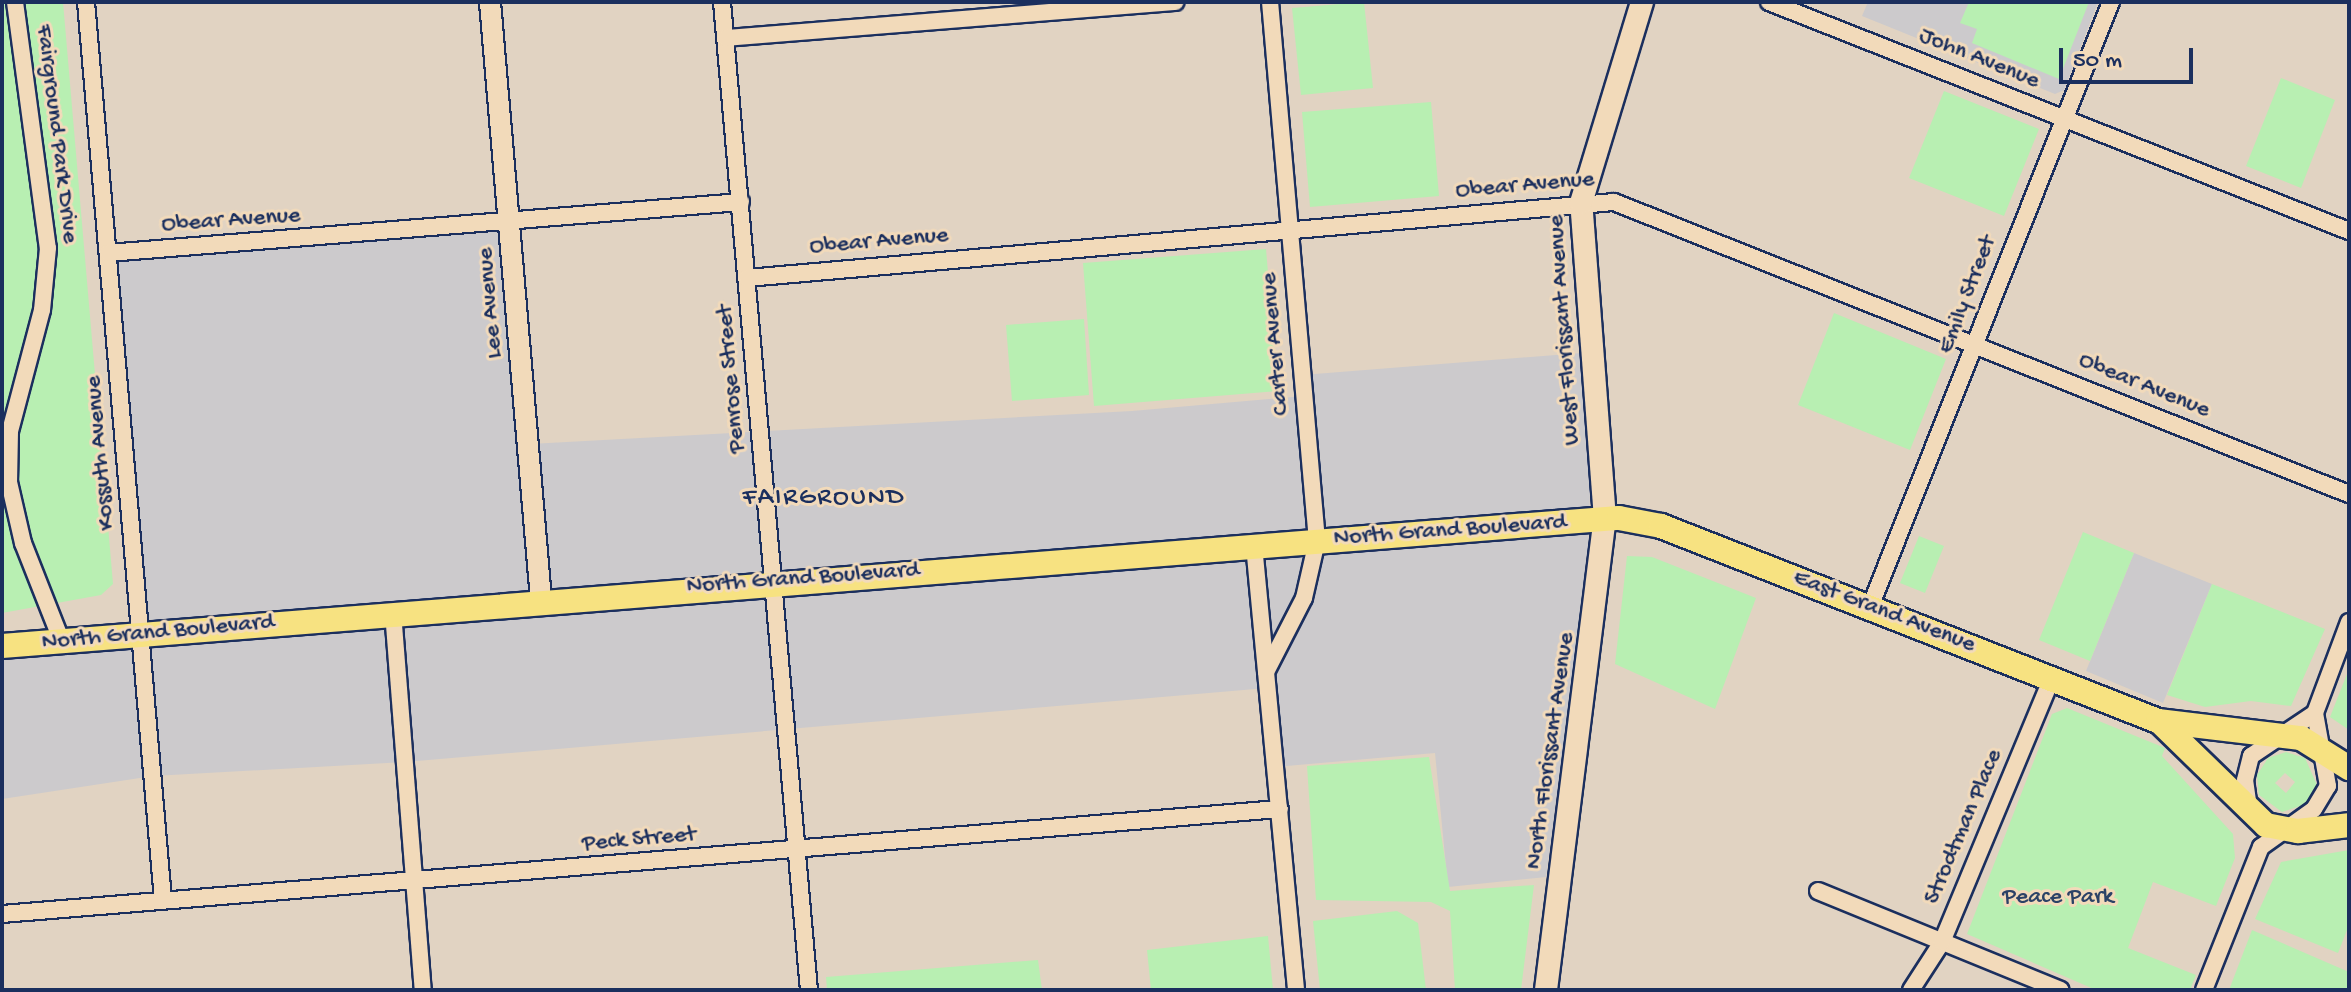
<!DOCTYPE html>
<html>
<head>
<meta charset="utf-8">
<style>
  body { margin:0 }
  #map { position:relative; width:2351px; height:992px; overflow:hidden; background:#e1d3c2; font-family:"Gochi Hand",sans-serif }
  div>[style] { position:absolute }
  .built>* { inset:0; background:#cccacc }
  .green>* { inset:0; background:#b8efb2 }
  .roads { filter:drop-shadow(2px 0 #1b2f5e) drop-shadow(-2px 0 #1b2f5e) drop-shadow(0 2px #1b2f5e) drop-shadow(0 -2px #1b2f5e) }
  .minor>* { height:16px; margin:-8px; padding:0 8px; transform-origin:8px; border-radius:8px; background:#f2daba }
  .tertiary>* { height:20px; margin:-10px; padding:0 10px; transform-origin:10px; border-radius:10px; background:#f2daba }
  .secondary>* { height:22px; margin:-11px; padding:0 11px; transform-origin:11px; border-radius:11px; background:#f2daba }
  .primary>* { height:24px; margin:-12px; padding:0 12px; transform-origin:12px; border-radius:12px; background:#f7e281 }
  span { translate:-50% -50%; white-space:nowrap; text-align:center; line-height:1.15; -webkit-text-stroke:6px #f2daba; paint-order:stroke }
  .street-label { font-size:24px; color:#1b2f5e }
  .park-label { font-size:24px; color:#2b4266 }
  .neighbourhood-label { font-size:26px; color:#1b2f5e; letter-spacing:2px }
  .frame { position:absolute; inset:0; border:4px solid #1b2f5e; pointer-events:none }
  .scale { position:absolute; left:2059px; top:48px; width:134px; height:36px; box-sizing:border-box; border:4px solid #1b2f5e; border-top:0; padding-left:10px; font-size:24px; line-height:28px; white-space:nowrap; color:#1b2f5e; -webkit-text-stroke:6px #f2daba; paint-order:stroke }
</style>
</head>
<body>
<div id="map">
  <div class="built">
    <i style="clip-path:polygon(1868px 2px,2098px 2px,2064px 90px,2055px 94px,1862px 16px)"></i>
    <i style="clip-path:polygon(511px 223px,530px 444px,1132px 411px,1304px 396px,1302px 375px,1594px 352px,1588px 562px,1546px 877px,1448px 887px,1435px 753px,1275px 767px,1267px 688px,405px 762px,153px 776px,2px 799px,2px 646px,140px 634px,108px 253px)"></i>
    <i style="clip-path:polygon(2134px 553px,2212px 584px,2163px 703px,2086px 671px)"></i>
  </div>
  <div class="green">
    <i style="clip-path:polygon(2px 2px,63px 2px,113px 584px,101px 595px,2px 613px)"></i>
    <i style="clip-path:polygon(1364px 2px,1373px 88px,1301px 95px,1292px 8px)"></i>
    <i style="clip-path:polygon(1969px 2px,2089px 2px,2059px 79px,1972px 43px,1977px 29px,1960px 23px)"></i>
    <i style="clip-path:polygon(2281px 78px,2335px 100px,2301px 188px,2246px 166px)"></i>
    <i style="clip-path:polygon(1944px 91px,2039px 129px,2004px 216px,1909px 178px)"></i>
    <i style="clip-path:polygon(1431px 102px,1439px 196px,1310px 207px,1302px 112px)"></i>
    <i style="clip-path:polygon(1266px 249px,1278px 391px,1094px 406px,1083px 263px)"></i>
    <i style="clip-path:polygon(1834px 313px,1946px 359px,1910px 450px,1798px 405px)"></i>
    <i style="clip-path:polygon(1084px 319px,1089px 395px,1012px 401px,1006px 325px)"></i>
    <i style="clip-path:polygon(2083px 532px,2134px 553px,2090px 661px,2039px 640px)"></i>
    <i style="clip-path:polygon(1919px 536px,1944px 546px,1925px 593px,1900px 583px)"></i>
    <i style="clip-path:polygon(1627px 556px,1652px 557px,1756px 598px,1715px 709px,1615px 664px)"></i>
    <i style="clip-path:polygon(2212px 584px,2325px 629px,2291px 706px,2251px 701px,2205px 707px,2167px 695px)"></i>
    <i style="clip-path:polygon(2349px 669px,2349px 730px,2330px 717px)"></i>
    <i style="clip-path:polygon(2067px 708px,2165px 748px,2162px 756px,2233px 834px,2235px 858px,2216px 906px,2153px 882px,2128px 948px,2196px 975px,2190px 990px,2096px 990px,1967px 934px,2052px 714px)"></i>
    <i style="clip-path:polygon(evenodd,2286px 752px,2305px 758px,2317px 785px,2309px 803px,2282px 812px,2259px 795px,2257px 775px,2268px 758px,2286px 752px,2285px 773px,2295px 782px,2286px 793px,2275px 783px,2285px 773px)"></i>
    <i style="clip-path:polygon(1429px 757px,1450px 891px,1534px 885px,1521px 990px,1455px 990px,1450px 911px,1431px 902px,1316px 900px,1307px 766px)"></i>
    <i style="clip-path:polygon(2349px 850px,2349px 925px,2338px 953px,2255px 919px,2281px 862px)"></i>
    <i style="clip-path:polygon(1397px 911px,1418px 923px,1426px 990px,1320px 990px,1313px 921px)"></i>
    <i style="clip-path:polygon(2252px 930px,2349px 972px,2349px 990px,2229px 990px)"></i>
    <i style="clip-path:polygon(1268px 936px,1273px 990px,1151px 990px,1147px 950px)"></i>
    <i style="clip-path:polygon(1038px 960px,1042px 990px,827px 990px,826px 977px)"></i>
  </div>
  <div class="roads">
    <div class="minor">
      <i style="left:15px;top:2px;width:248px;rotate:82.4deg"></i>
      <i style="left:48px;top:248px;width:62px;rotate:95.5deg"></i>
      <i style="left:42px;top:310px;width:125px;rotate:104.8deg"></i>
      <i style="left:10px;top:431px;width:51px;rotate:91.1deg"></i>
      <i style="left:9px;top:482px;width:63px;rotate:77.1deg"></i>
      <i style="left:23px;top:543px;width:106px;rotate:68.5deg"></i>
      <i style="left:86px;top:2px;width:901px;rotate:85.1deg"></i>
      <i style="left:722px;top:2px;width:992px;rotate:84.97deg"></i>
      <i style="left:1769px;top:2px;width:624px;rotate:21.55deg"></i>
      <i style="left:726px;top:38px;width:451px;rotate:-4.6deg"></i>
      <i style="left:108px;top:253px;width:635px;rotate:-4.61deg"></i>
      <i style="left:747px;top:278px;width:870px;rotate:-5.01deg"></i>
      <i style="left:1614px;top:202px;width:791px;rotate:21.67deg"></i>
      <i style="left:1254px;top:545px;width:447px;rotate:84.6deg"></i>
      <i style="left:1870px;top:607px;width:651px;rotate:-68.28deg"></i>
      <i style="left:393px;top:612px;width:379px;rotate:85.5deg"></i>
      <i style="left:1266px;top:672px;width:83px;rotate:-62.8deg"></i>
      <i style="left:1304px;top:598px;width:58px;rotate:-77.2deg"></i>
      <i style="left:1317px;top:541px;width:541px;rotate:-94.98deg"></i>
      <i style="left:2249px;top:808px;width:28px;rotate:-98deg"></i>
      <i style="left:2245px;top:780px;width:25px;rotate:-76deg"></i>
      <i style="left:2251px;top:756px;width:77px;rotate:-33.9deg"></i>
      <i style="left:2315px;top:713px;width:97px;rotate:-69.5deg"></i>
      <i style="left:1818px;top:891px;width:262px;rotate:22.2deg"></i>
      <i style="left:2px;top:914px;width:1282px;rotate:-4.7deg"></i>
      <i style="left:1911px;top:990px;width:57px;rotate:-57.1deg"></i>
      <i style="left:1942px;top:942px;width:286px;rotate:-67.4deg"></i>
      <i style="left:2204px;top:990px;width:154px;rotate:-68.3deg"></i>
      <i style="left:2261px;top:847px;width:65px;rotate:-35.6deg"></i>
      <i style="left:2314px;top:809px;width:27px;rotate:-59deg"></i>
      <i style="left:2328px;top:786px;width:74px;rotate:-100.1deg"></i>
    </div>
    <div class="tertiary">
      <i style="left:490px;top:2px;width:599px;rotate:85.12deg"></i>
    </div>
    <div class="secondary">
      <i style="left:1546px;top:990px;width:475px;rotate:-82.9deg"></i>
      <i style="left:1605px;top:519px;width:317px;rotate:-94.3deg"></i>
      <i style="left:1581px;top:203px;width:210px;rotate:-73.1deg"></i>
    </div>
    <div class="primary">
      <i style="left:2px;top:646px;width:1622px;rotate:-4.53deg"></i>
      <i style="left:1619px;top:518px;width:43px;rotate:10.8deg"></i>
      <i style="left:1661px;top:526px;width:534px;rotate:21.42deg"></i>
      <i style="left:2158px;top:721px;width:144px;rotate:6.8deg"></i>
      <i style="left:2301px;top:738px;width:57px;rotate:32deg"></i>
      <i style="left:2163px;top:725px;width:144px;rotate:44.2deg"></i>
      <i style="left:2266px;top:825px;width:33px;rotate:11deg"></i>
      <i style="left:2298px;top:831px;width:51px;rotate:-6.7deg"></i>
    </div>
  </div>
  <div class="street-label">
    <span style="left:1979px;top:59px;rotate:22deg">John Avenue</span>
    <span style="left:56px;top:134px;rotate:83deg">Fairground Park Drive</span>
    <span style="left:1525px;top:186px;rotate:-5deg">Obear Avenue</span>
    <span style="left:231px;top:221px;rotate:-4deg">Obear Avenue</span>
    <span style="left:879px;top:242px;rotate:-5deg">Obear Avenue</span>
    <span style="left:1968px;top:295px;rotate:-69deg">Emily Street</span>
    <span style="left:491px;top:303px;rotate:-95deg">Lee Avenue</span>
    <span style="left:1565px;top:330px;rotate:-94deg">West Florissant Avenue</span>
    <span style="left:1276px;top:344px;rotate:-95deg">Carter Avenue</span>
    <span style="left:732px;top:379px;rotate:-95deg">Penrose Street</span>
    <span style="left:2144px;top:386px;rotate:22deg">Obear Avenue</span>
    <span style="left:101px;top:453px;rotate:-95deg">Kossuth Avenue</span>
    <span style="left:1450px;top:531px;rotate:-4deg">North Grand Boulevard</span>
    <span style="left:803px;top:579px;rotate:-4deg">North Grand Boulevard</span>
    <span style="left:1884px;top:612px;rotate:21deg">East Grand Avenue</span>
    <span style="left:158px;top:633px;rotate:-5deg">North Grand Boulevard</span>
    <span style="left:1551px;top:751px;rotate:-82deg">North Florissant Avenue</span>
    <span style="left:1964px;top:827px;rotate:-67deg">Strodtman Place</span>
    <span style="left:639px;top:840px;rotate:-5deg">Peck Street</span>
  </div>
  <div class="park-label">
    <span style="left:2058px;top:898px">Peace Park</span>
  </div>
  <div class="neighbourhood-label">
    <span style="left:824px;top:499px">FAIRGROUND</span>
  </div>
  <div class="frame"></div>
  <div class="scale">50 m</div>
</div>
</body>
</html>
